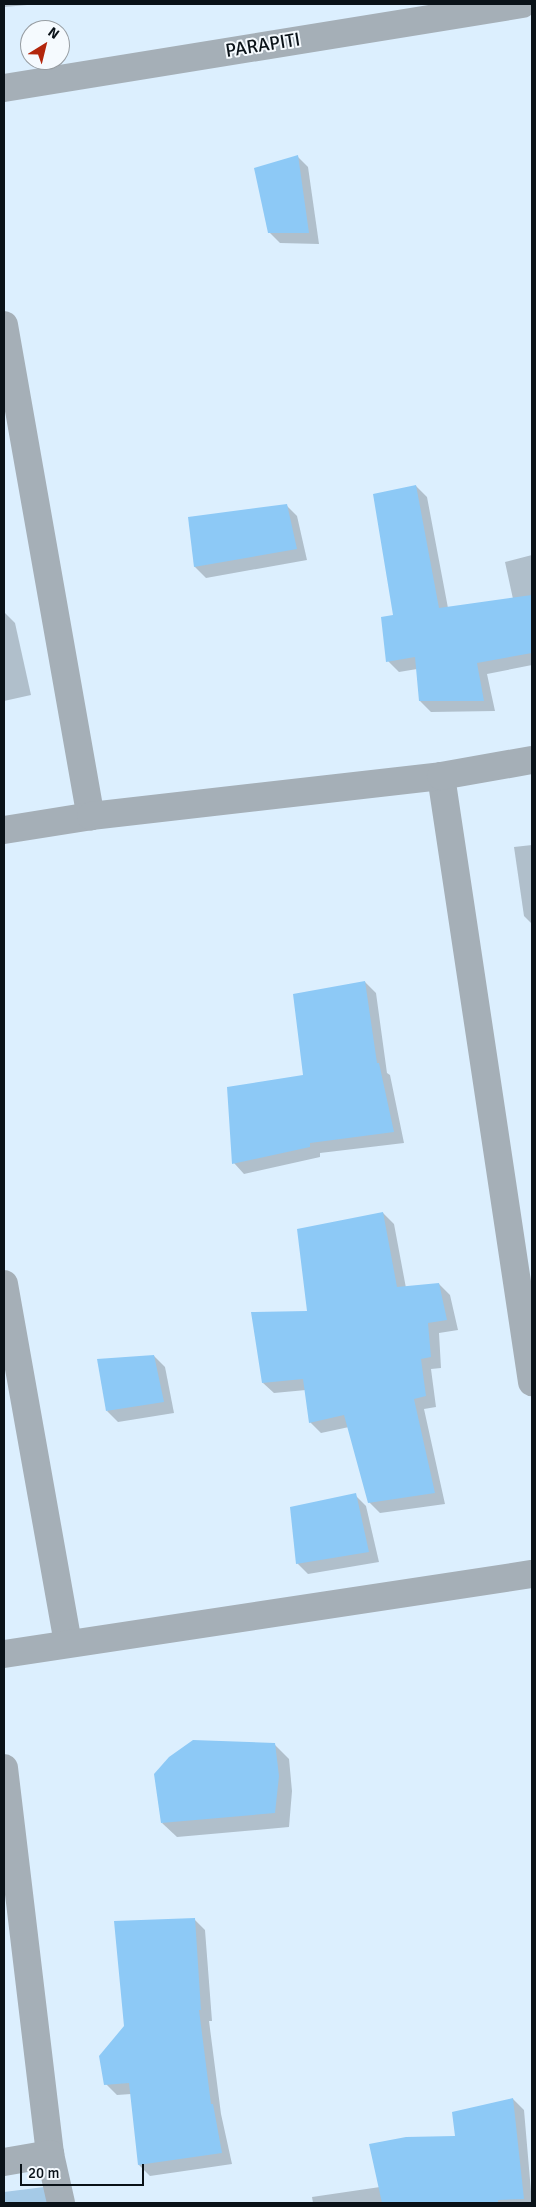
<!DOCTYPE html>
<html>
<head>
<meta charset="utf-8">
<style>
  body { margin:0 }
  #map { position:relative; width:536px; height:2207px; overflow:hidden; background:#dceffe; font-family:Signika,sans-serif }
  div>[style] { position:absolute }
  .green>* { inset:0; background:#a5cae7 }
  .shadow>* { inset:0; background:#0003 }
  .building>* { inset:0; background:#8dc9f6 }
  .minor>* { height:28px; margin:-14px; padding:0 14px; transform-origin:14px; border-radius:14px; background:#a5afb7 }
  span { translate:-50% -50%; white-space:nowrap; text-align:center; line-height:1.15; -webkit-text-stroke:4px #f5fafe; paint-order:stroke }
  .street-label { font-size:19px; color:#0a1218 }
  .frame { position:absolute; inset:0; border:5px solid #0a1218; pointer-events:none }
  .north { position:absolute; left:20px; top:20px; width:50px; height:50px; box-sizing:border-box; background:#f5fafe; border:1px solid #979da2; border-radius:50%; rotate:36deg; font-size:14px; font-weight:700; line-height:20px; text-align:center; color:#0a1218 }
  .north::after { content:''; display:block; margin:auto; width:18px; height:22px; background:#b3260c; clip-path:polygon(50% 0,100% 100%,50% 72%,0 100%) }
  .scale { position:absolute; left:20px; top:2164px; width:124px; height:22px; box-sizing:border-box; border:2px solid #0a1218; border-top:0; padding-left:6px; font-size:15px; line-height:18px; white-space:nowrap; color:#0a1218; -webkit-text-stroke:4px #f5fafe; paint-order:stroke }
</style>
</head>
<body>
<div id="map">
  <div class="green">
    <i style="clip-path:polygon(68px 2184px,71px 2203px,4px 2203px,4px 2192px)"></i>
  </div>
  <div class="shadow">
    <i style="clip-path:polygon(4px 4px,39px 4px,4px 7px)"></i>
    <i style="clip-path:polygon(297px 156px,308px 167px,319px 244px,280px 243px,269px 232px)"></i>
    <i style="clip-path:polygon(416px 486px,427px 497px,448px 608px,513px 599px,505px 562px,532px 555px,532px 665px,487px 674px,495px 711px,431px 712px,420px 701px,417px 669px,399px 672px,388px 661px)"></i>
    <i style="clip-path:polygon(286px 505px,297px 516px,307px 560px,206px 578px,195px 567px,189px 518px)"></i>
    <i style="clip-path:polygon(4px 612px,15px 623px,31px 695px,4px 701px)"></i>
    <i style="clip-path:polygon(532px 845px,532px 924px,524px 916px,514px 847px)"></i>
    <i style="clip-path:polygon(365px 982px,376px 993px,387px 1073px,390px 1075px,404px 1143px,320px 1153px,320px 1157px,244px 1174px,234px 1163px,304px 1076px)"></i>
    <i style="clip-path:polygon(383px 1213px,394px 1224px,406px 1288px,439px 1284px,450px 1295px,458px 1330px,439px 1333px,441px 1368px,431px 1369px,436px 1407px,424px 1409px,445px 1504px,380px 1513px,369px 1502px,349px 1427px,321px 1433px,310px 1422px,306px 1390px,274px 1393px,263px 1383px,309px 1312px)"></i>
    <i style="clip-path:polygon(154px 1356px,165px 1367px,174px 1413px,118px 1422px,107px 1411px)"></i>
    <i style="clip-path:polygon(355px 1495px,366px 1506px,379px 1562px,308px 1574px,297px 1563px)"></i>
    <i style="clip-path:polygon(275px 1745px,289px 1759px,292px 1791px,289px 1827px,177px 1837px,162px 1823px)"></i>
    <i style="clip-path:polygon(194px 1919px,205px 1930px,212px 2021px,209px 2021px,221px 2114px,232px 2164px,150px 2176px,139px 2165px,131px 2094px,117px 2095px,106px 2084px,125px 2027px)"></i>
    <i style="clip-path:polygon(513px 2099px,524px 2110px,532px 2203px,313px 2203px,312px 2197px,380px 2187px)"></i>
  </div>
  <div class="building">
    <i style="clip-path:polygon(298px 155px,309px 233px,268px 233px,254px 168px)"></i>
    <i style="clip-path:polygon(416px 485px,439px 608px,532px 595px,532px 653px,477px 663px,484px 701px,419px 701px,415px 657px,386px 662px,381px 617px,393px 615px,373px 494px)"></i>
    <i style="clip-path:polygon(287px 504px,297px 549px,194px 567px,188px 517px)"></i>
    <i style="clip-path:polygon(365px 981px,377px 1063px,379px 1063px,394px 1132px,310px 1143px,310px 1147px,232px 1164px,227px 1087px,303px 1075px,293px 994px)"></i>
    <i style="clip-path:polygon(383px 1212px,397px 1287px,439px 1283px,447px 1320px,428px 1323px,431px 1357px,421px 1359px,426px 1396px,414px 1399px,435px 1493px,368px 1503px,344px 1415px,309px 1423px,303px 1379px,262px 1383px,251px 1312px,307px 1311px,297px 1229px)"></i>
    <i style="clip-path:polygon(154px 1355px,164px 1402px,106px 1411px,97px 1359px)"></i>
    <i style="clip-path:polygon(356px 1493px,369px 1552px,296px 1564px,290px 1507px)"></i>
    <i style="clip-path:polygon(193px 1740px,275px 1743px,279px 1776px,275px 1813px,161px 1823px,154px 1774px,169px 1757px)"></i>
    <i style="clip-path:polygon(195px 1918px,201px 2010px,199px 2010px,211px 2104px,213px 2104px,222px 2153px,138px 2165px,129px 2083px,104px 2085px,99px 2056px,124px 2026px,114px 1921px)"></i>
    <i style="clip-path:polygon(513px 2098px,524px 2199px,498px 2200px,498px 2203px,382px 2203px,369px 2144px,406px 2137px,455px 2136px,452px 2112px)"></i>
  </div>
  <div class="minor">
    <i style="left:4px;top:88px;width:525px;rotate:-9.21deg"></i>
    <i style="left:4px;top:325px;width:499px;rotate:80deg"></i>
    <i style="left:441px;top:776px;width:613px;rotate:81.46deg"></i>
    <i style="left:4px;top:830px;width:88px;rotate:-9.1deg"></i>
    <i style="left:91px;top:816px;width:352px;rotate:-6.5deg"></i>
    <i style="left:441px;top:776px;width:92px;rotate:-10deg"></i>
    <i style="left:4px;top:1284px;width:365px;rotate:79.9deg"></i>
    <i style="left:4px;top:1654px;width:534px;rotate:-8.62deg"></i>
    <i style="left:4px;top:1768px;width:389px;rotate:83.2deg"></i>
    <i style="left:50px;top:2154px;width:50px;rotate:77.3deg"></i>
    <i style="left:4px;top:2162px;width:47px;rotate:-9.9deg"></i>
  </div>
  <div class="street-label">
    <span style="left:263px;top:46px;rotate:-9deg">PARAPITI</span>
  </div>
  <div class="frame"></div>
  <div class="north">N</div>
  <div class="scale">20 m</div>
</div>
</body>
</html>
